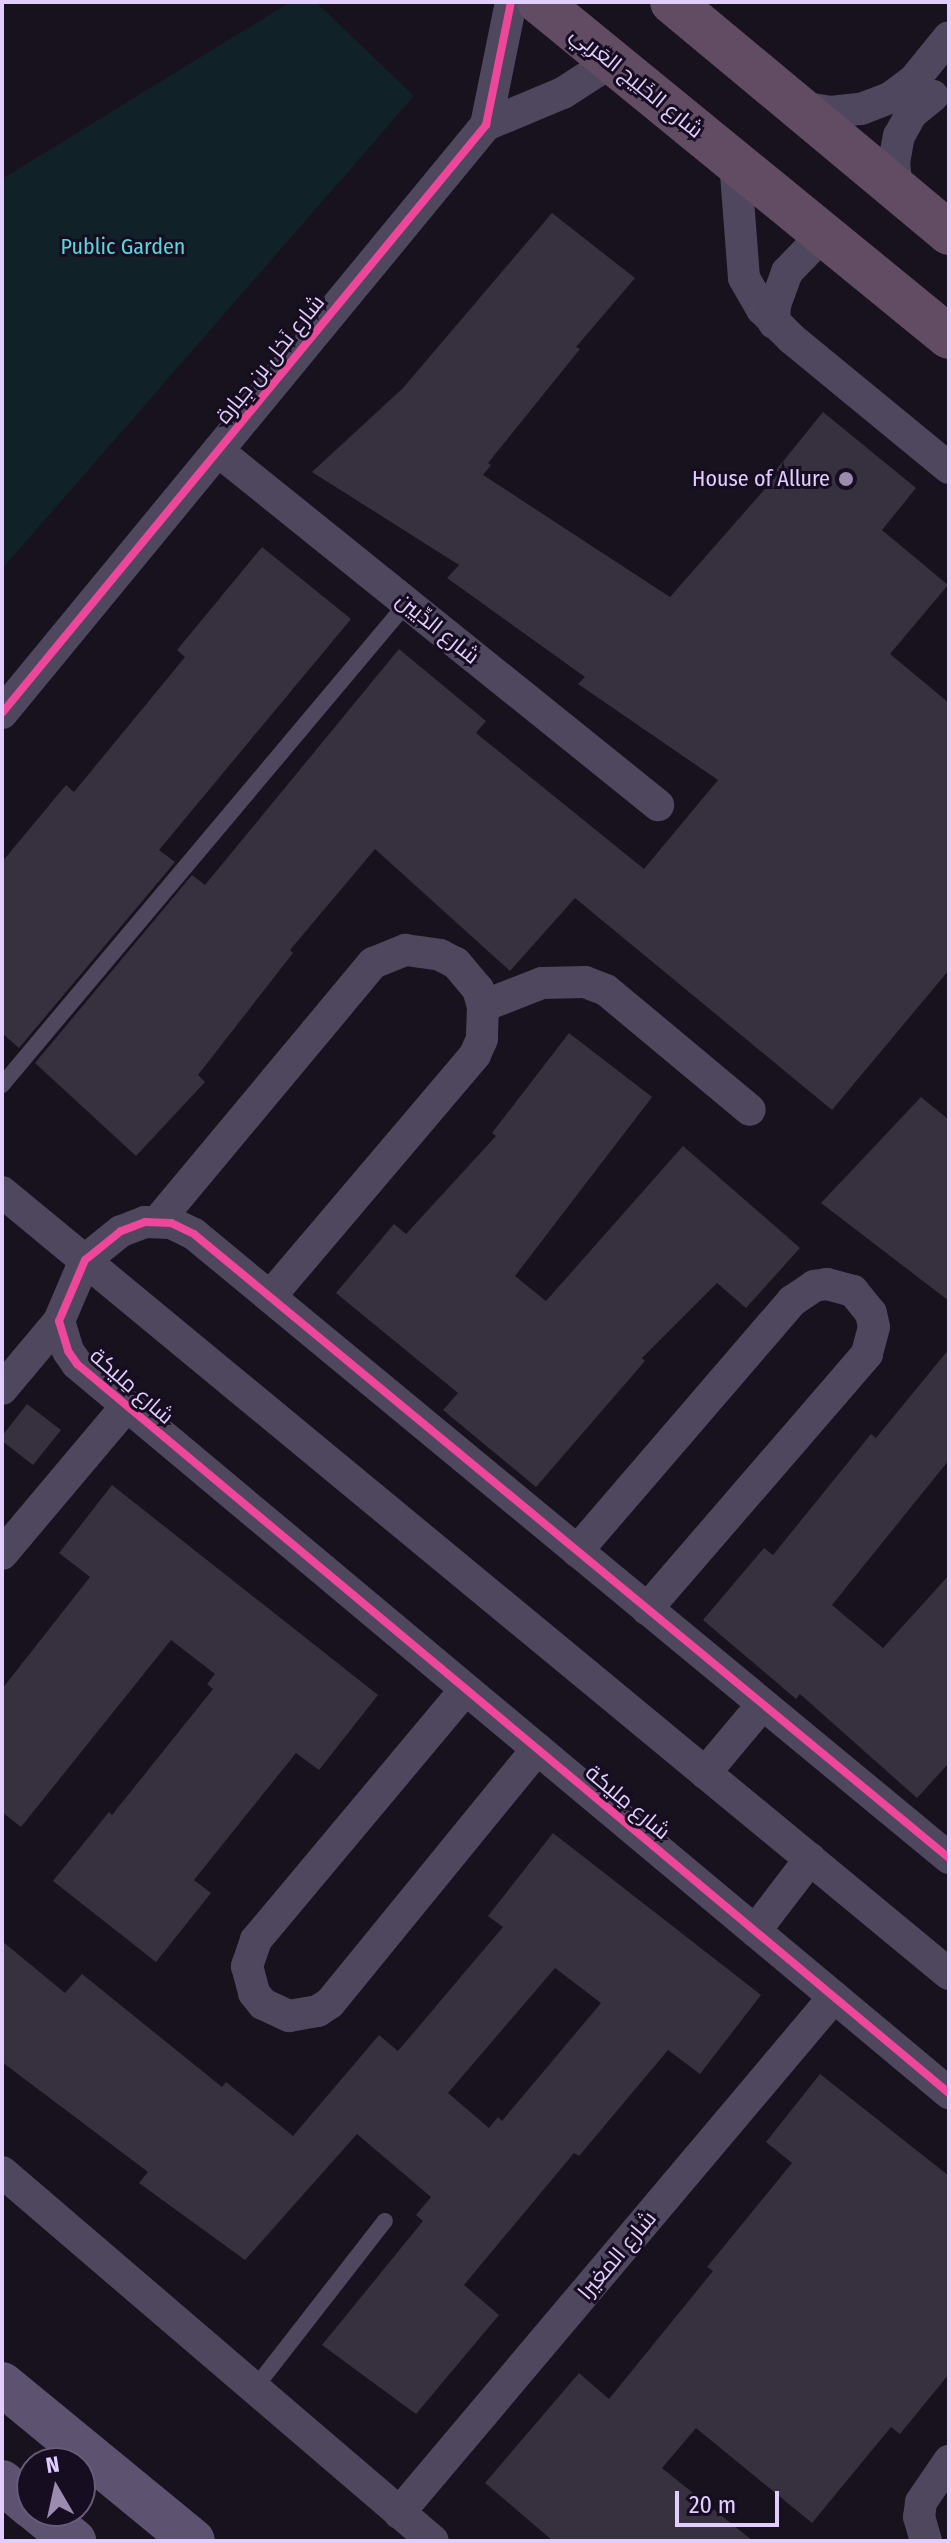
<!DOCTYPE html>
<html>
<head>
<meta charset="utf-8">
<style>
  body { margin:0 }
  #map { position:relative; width:951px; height:2543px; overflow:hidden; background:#17121d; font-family:"Fira Sans Condensed",Cairo,sans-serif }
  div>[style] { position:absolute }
  .green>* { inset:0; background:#112128 }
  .building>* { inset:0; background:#37303f }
  .service>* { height:16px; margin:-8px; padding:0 8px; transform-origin:8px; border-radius:8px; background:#4e475d }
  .minor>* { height:32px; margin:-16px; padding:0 16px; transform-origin:16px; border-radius:16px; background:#4e475d }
  .secondary>* { height:44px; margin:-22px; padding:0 22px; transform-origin:22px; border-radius:22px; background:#5d5370 }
  .trunk>* { height:44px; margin:-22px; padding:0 22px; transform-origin:22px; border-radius:22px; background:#624c64 }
  .cycleway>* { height:8px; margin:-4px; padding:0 4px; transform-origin:4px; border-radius:4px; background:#ed469a }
  .dots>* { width:22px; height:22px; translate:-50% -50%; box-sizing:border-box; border:4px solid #160d21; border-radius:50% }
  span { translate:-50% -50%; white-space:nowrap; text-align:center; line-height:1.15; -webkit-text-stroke:6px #160d21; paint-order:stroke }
  .street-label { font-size:22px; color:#e2cefe }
  .park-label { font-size:22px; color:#5bd6dd }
  .poi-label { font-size:22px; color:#e2cefe }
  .right { translate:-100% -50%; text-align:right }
  .frame { position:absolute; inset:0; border:4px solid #e2cefe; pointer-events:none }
  .north { position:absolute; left:16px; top:2447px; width:80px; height:80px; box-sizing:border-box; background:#160d21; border:2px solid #685a79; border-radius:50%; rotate:351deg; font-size:22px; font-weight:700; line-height:32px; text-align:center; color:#e2cefe }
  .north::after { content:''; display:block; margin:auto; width:28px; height:36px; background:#9b8caf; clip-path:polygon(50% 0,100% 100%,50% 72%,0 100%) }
  .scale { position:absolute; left:675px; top:2491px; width:104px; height:36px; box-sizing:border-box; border:4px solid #e2cefe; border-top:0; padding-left:10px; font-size:24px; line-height:28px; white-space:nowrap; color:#e2cefe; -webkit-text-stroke:6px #160d21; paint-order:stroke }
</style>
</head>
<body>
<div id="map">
  <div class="green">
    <i style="clip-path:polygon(290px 2px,316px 2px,414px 96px,2px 569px,2px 179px)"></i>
  </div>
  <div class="building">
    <i style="clip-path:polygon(552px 213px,635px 278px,576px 347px,580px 349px,488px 463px,491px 465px,483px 475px,670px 597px,779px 473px,776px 470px,823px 412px,916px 488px,882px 530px,948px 585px,890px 654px,949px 703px,949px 970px,832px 1110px,575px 898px,510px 971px,375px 849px,290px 950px,293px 953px,198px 1075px,205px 1082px,136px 1156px,35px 1063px,192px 875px,205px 885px,399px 649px,486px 721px,476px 733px,644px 869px,718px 780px,578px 684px,585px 677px,447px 578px,459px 565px,312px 472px,403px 388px)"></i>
    <i style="clip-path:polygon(262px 547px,351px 619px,159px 850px,175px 862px,19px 1048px,2px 1033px,2px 862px,66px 785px,74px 792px,185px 657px,177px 650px)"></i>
    <i style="clip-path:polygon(569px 1033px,652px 1097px,515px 1276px,546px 1301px,683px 1146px,800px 1248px,746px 1308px,717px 1283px,642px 1358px,645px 1361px,536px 1487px,443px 1410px,458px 1393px,336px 1293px,394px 1224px,406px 1234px,496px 1136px,492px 1133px)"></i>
    <i style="clip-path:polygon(921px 1097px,949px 1120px,949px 1301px,821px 1203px)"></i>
    <i style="clip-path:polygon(949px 1349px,949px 1460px,832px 1605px,883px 1648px,949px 1575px,949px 1763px,917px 1798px,800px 1694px,796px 1699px,703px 1620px,764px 1548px,773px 1555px,871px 1434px,876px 1438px)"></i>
    <i style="clip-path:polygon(27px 1404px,61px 1430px,33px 1465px,2px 1441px,2px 1436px)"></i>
    <i style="clip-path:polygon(112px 1485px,378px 1695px,319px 1770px,296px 1753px,194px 1880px,211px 1893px,156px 1962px,53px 1881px,109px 1812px,112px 1815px,213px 1689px,207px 1684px,215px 1674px,171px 1640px,21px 1827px,2px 1812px,2px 1689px,90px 1577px,59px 1553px)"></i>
    <i style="clip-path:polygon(evenodd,553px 1833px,761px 1995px,700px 2074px,668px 2050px,579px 2156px,574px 2153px,464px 2285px,499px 2315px,416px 2414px,322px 2345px,423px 2221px,416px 2215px,431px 2197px,357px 2134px,245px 2260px,139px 2183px,148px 2172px,2px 2062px,2px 1941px,65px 1993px,82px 1974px,222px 2087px,226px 2082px,293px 2136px,379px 2035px,398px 2051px,503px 1927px,488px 1916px,553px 1833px,555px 1968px,601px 2003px,502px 2121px,498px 2117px,489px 2128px,448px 2093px,555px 1968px)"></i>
    <i style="clip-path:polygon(820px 2074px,949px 2176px,949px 2374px,900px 2434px,891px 2427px,812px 2523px,696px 2428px,662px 2468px,753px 2541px,553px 2541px,485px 2483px,579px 2373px,609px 2399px,713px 2271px,707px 2267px,792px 2163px,766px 2142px)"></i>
  </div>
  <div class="service">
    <i style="left:2px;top:1085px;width:630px;rotate:-49.96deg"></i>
    <i style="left:254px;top:2389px;width:213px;rotate:-52.1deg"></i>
  </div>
  <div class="minor">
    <i style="left:800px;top:107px;width:30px;rotate:9deg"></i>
    <i style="left:830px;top:112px;width:31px;rotate:-6deg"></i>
    <i style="left:861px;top:109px;width:31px;rotate:-21deg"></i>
    <i style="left:890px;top:98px;width:30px;rotate:-37deg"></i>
    <i style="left:914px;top:80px;width:55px;rotate:-50.9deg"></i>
    <i style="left:486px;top:125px;width:83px;rotate:-22.6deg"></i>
    <i style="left:563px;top:93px;width:57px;rotate:-32.9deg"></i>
    <i style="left:735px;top:161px;width:117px;rotate:85.6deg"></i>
    <i style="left:744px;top:278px;width:36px;rotate:60deg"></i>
    <i style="left:762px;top:309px;width:42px;rotate:45deg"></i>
    <i style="left:792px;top:339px;width:203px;rotate:39.4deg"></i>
    <i style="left:897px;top:190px;width:27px;rotate:-96deg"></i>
    <i style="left:894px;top:163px;width:27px;rotate:-80deg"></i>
    <i style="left:899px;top:136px;width:26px;rotate:-61deg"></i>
    <i style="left:912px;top:113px;width:27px;rotate:-39deg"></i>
    <i style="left:774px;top:323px;width:18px;rotate:-87deg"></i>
    <i style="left:775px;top:305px;width:35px;rotate:-70deg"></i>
    <i style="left:787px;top:272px;width:36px;rotate:-46deg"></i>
    <i style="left:812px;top:246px;width:17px;rotate:-31deg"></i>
    <i style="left:218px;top:451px;width:565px;rotate:38.82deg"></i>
    <i style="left:2px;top:713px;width:762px;rotate:-50.54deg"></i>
    <i style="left:486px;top:125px;width:126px;rotate:-78.5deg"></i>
    <i style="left:483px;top:1006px;width:63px;rotate:-21.3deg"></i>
    <i style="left:542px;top:983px;width:43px;rotate:-1.3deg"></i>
    <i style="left:585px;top:982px;width:22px;rotate:21deg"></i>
    <i style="left:606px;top:990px;width:187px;rotate:39.8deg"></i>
    <i style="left:2px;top:1192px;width:1228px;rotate:39.55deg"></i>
    <i style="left:158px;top:1221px;width:336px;rotate:-50.2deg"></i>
    <i style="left:373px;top:963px;width:35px;rotate:-22deg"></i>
    <i style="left:406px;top:950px;width:34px;rotate:8deg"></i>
    <i style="left:440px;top:955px;width:18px;rotate:27deg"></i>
    <i style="left:456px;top:963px;width:34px;rotate:50deg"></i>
    <i style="left:478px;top:989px;width:18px;rotate:74deg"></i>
    <i style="left:483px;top:1006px;width:33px;rotate:92deg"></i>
    <i style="left:482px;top:1039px;width:17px;rotate:114deg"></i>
    <i style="left:475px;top:1055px;width:317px;rotate:130.3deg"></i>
    <i style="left:2px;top:1389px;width:89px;rotate:-50deg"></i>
    <i style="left:577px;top:1551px;width:330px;rotate:-49.3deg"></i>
    <i style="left:792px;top:1301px;width:27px;rotate:-34deg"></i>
    <i style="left:814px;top:1286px;width:13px;rotate:-9deg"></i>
    <i style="left:827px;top:1284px;width:27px;rotate:15deg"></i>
    <i style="left:853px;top:1291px;width:28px;rotate:51deg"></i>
    <i style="left:871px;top:1313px;width:14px;rotate:78deg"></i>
    <i style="left:874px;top:1327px;width:28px;rotate:105deg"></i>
    <i style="left:867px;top:1354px;width:337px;rotate:130.8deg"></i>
    <i style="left:2px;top:1554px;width:192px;rotate:-49.9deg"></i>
    <i style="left:465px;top:1690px;width:326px;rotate:129.9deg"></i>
    <i style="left:256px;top:1940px;width:28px;rotate:109deg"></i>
    <i style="left:247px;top:1966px;width:28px;rotate:75deg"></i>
    <i style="left:254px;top:1993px;width:14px;rotate:51deg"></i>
    <i style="left:263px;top:2004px;width:29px;rotate:25deg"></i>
    <i style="left:289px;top:2016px;width:29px;rotate:-10deg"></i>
    <i style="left:318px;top:2011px;width:14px;rotate:-34deg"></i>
    <i style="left:330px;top:2003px;width:328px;rotate:-50.8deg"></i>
    <i style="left:705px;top:1773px;width:89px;rotate:-50deg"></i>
    <i style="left:949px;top:1858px;width:979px;rotate:-140.43deg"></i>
    <i style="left:194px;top:1234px;width:25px;rotate:-154deg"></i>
    <i style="left:171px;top:1223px;width:26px;rotate:-178deg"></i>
    <i style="left:145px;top:1222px;width:26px;rotate:159deg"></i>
    <i style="left:121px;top:1231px;width:46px;rotate:141.1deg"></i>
    <i style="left:85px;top:1260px;width:66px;rotate:113.1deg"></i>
    <i style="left:59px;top:1321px;width:31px;rotate:73deg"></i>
    <i style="left:68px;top:1351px;width:16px;rotate:55deg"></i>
    <i style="left:77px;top:1364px;width:1137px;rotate:39.9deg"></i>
    <i style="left:755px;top:1931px;width:91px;rotate:-52.6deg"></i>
    <i style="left:2px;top:2172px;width:567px;rotate:40.57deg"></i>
    <i style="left:399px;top:2513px;width:675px;rotate:-49.87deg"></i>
    <i style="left:926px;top:2541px;width:25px;rotate:-106deg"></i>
    <i style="left:919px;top:2517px;width:15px;rotate:-82deg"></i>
    <i style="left:921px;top:2502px;width:50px;rotate:-55.7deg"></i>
  </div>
  <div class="secondary">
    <i style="left:2px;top:2384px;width:247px;rotate:39.4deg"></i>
    <i style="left:2px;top:2482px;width:39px;rotate:40deg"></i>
    <i style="left:37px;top:2511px;width:48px;rotate:39deg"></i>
  </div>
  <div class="trunk">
    <i style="left:539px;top:2px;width:529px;rotate:39.25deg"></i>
    <i style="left:672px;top:2px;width:361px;rotate:39.8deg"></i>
  </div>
  <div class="cycleway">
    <i style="left:2px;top:713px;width:762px;rotate:-50.54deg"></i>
    <i style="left:486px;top:125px;width:126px;rotate:-78.5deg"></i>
    <i style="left:949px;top:1858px;width:979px;rotate:-140.43deg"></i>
    <i style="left:194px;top:1234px;width:25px;rotate:-154deg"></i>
    <i style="left:171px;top:1223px;width:26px;rotate:-178deg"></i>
    <i style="left:145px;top:1222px;width:26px;rotate:159deg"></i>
    <i style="left:121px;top:1231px;width:46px;rotate:141.1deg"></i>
    <i style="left:85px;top:1260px;width:66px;rotate:113.1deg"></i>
    <i style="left:59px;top:1321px;width:31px;rotate:73deg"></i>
    <i style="left:68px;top:1351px;width:16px;rotate:55deg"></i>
    <i style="left:77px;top:1364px;width:1137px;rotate:39.9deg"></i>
  </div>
  <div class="dots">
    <i style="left:846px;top:479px;background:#9b8caf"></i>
  </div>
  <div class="street-label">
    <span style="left:637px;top:82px;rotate:39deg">شارع الخَلِيج العَربِي</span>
    <span style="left:270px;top:359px;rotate:-51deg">شارع نَخل بن جِبارة</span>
    <span style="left:438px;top:628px;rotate:39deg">شارع الدِّيين</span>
    <span style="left:132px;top:1386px;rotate:41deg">شارع مِليكة</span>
    <span style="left:628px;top:1802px;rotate:40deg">شارع مِليكة</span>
    <span style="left:617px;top:2255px;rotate:-50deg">شارع المغيرا</span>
  </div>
  <div class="park-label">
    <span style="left:123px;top:247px">Public Garden</span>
  </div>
  <div class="poi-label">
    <span class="right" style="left:830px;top:479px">House of Allure</span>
  </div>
  <div class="frame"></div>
  <div class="north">N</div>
  <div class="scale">20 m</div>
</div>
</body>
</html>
